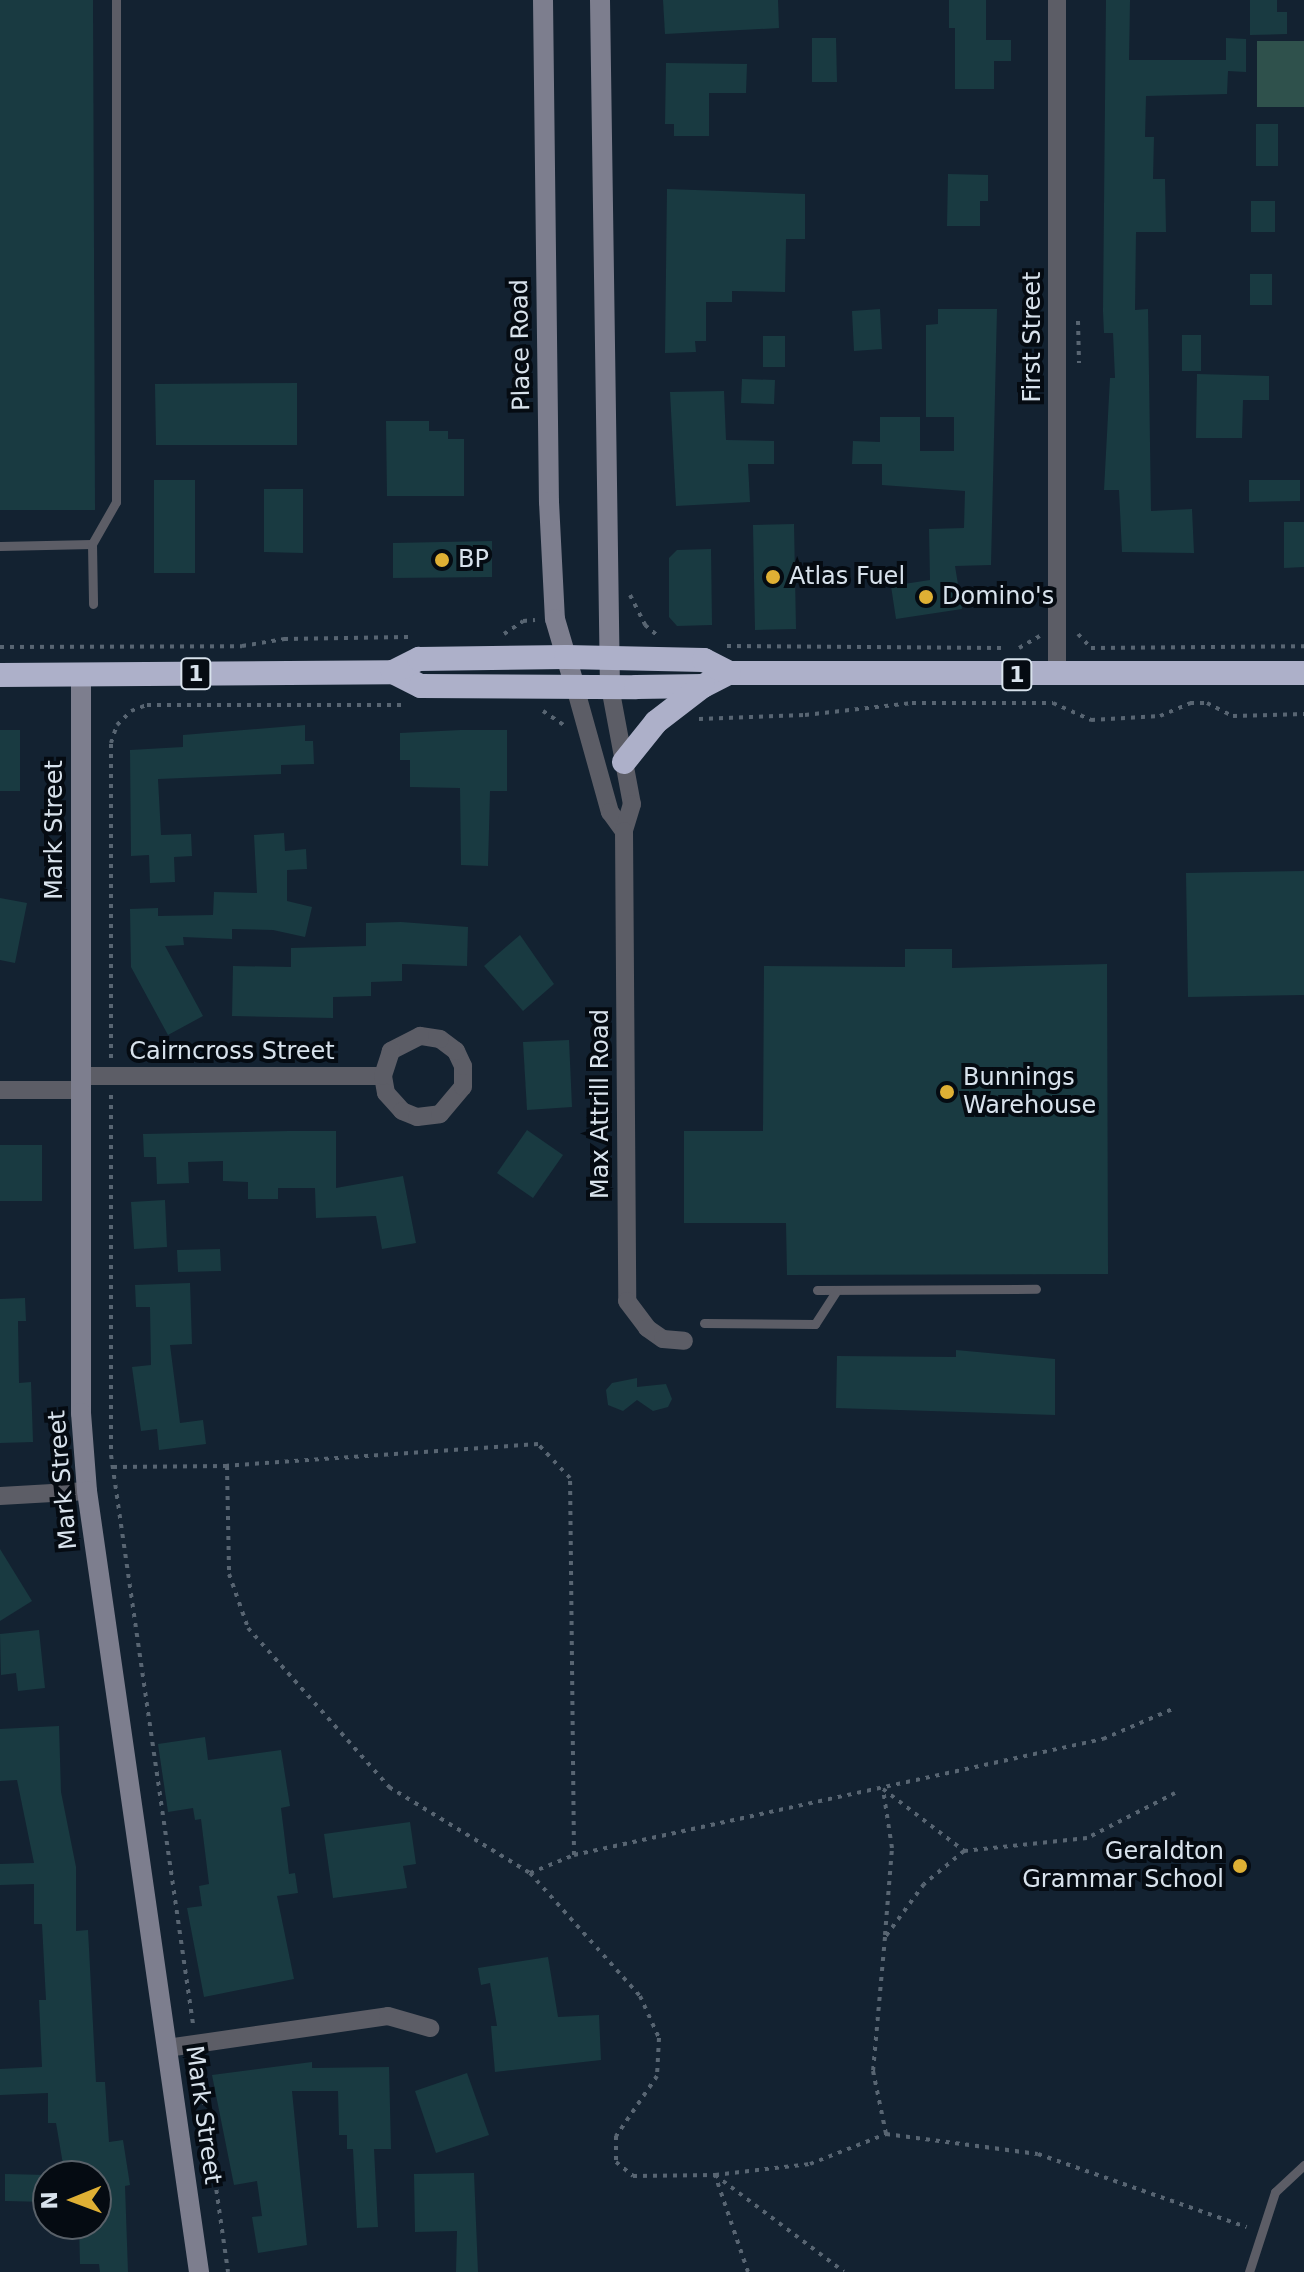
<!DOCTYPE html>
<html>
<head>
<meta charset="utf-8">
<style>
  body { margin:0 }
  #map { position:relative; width:1304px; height:2272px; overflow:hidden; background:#132231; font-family:"DejaVu Sans",sans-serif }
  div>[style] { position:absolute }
  .water>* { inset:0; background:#2f514c }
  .building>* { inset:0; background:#193a41 }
  .path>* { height:4px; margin-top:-2px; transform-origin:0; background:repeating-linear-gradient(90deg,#586572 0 4px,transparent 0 10px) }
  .lane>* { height:9px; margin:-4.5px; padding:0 4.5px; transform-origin:4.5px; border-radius:4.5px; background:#5c5d66 }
  .street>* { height:18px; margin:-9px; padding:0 9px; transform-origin:9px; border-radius:9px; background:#5c5d66 }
  .secondary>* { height:20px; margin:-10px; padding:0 10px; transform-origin:10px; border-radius:10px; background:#7d7e8e }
  .highway>* { height:24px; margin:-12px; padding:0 12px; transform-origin:12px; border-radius:12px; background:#adb0c9 }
  .dots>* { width:22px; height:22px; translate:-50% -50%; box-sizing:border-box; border:4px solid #050b12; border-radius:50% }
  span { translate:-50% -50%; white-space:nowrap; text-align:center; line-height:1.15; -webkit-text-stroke:8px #050b12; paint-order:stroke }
  .shield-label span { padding:2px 6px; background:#050b12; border:2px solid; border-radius:6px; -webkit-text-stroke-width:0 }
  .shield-label { font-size:22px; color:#d8e2ec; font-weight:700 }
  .street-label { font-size:24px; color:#d8e2ec }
  .poi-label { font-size:24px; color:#d8e2ec }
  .left { translate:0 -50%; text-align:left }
  .right { translate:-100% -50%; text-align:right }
  .north { position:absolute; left:32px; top:2160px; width:80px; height:80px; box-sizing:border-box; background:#050b12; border:2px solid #596169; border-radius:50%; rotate:269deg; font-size:22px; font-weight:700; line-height:32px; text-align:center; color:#d8e2ec }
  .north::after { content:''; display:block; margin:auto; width:28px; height:36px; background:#dfb034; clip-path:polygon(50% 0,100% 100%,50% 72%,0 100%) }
</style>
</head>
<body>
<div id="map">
  <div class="water">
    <i style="clip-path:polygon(1257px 41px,1304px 41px,1304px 107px,1257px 107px)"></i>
  </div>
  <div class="building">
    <i style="clip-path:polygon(0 0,93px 0,95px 510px,0 510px)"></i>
    <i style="clip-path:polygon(663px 0,778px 0,779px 28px,665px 34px)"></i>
    <i style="clip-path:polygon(949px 0,986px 0,986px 40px,1011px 40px,1011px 61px,994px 61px,994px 89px,955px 89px,955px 28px,949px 28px)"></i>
    <i style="clip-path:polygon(1106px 0,1130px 0,1129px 60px,1226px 60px,1226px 38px,1246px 39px,1246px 72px,1228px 71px,1227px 94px,1146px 96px,1145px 137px,1154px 137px,1153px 179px,1165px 179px,1166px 232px,1136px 232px,1135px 310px,1148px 309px,1151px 511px,1192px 509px,1194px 553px,1122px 552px,1119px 490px,1104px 490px,1110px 378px,1115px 378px,1113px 333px,1104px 333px,1103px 311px)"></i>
    <i style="clip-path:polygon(1250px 0,1277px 0,1277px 12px,1287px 12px,1287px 34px,1250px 35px)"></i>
    <i style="clip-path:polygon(812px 38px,836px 38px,837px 82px,812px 82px)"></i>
    <i style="clip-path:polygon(666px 63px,747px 64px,746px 93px,709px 93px,709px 136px,674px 136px,674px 124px,665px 124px)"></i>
    <i style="clip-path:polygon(1256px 124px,1278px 124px,1278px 166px,1256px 166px)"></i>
    <i style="clip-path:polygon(948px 174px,988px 175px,988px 201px,980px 201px,980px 226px,947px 226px)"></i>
    <i style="clip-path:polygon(667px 189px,805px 194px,805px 239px,786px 239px,785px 292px,732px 291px,732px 302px,706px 302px,706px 341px,695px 341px,696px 352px,665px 353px)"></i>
    <i style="clip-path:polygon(1251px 201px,1275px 201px,1275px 232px,1251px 232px)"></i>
    <i style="clip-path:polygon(1250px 274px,1272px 274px,1272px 305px,1250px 305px)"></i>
    <i style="clip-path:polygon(880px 309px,882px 349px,854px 351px,852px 311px)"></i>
    <i style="clip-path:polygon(938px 309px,997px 309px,991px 565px,955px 566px,962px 609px,896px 619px,891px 586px,930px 580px,929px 529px,964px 528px,965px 491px,882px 485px,882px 464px,852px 464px,853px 441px,880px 442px,880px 417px,920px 417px,920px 451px,954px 451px,954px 417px,926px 417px,926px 325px,938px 324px)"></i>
    <i style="clip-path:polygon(1182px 335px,1201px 335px,1201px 371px,1182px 371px)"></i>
    <i style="clip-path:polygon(763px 336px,785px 336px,785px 367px,763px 367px)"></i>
    <i style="clip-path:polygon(1197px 374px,1269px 376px,1269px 400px,1243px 400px,1242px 438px,1196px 438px)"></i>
    <i style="clip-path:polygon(742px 379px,775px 380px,774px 404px,741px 403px)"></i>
    <i style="clip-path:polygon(297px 383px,297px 445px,156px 445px,155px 384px)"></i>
    <i style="clip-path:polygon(724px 391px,726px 440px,774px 441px,774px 464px,748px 464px,750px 502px,676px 506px,670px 392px)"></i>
    <i style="clip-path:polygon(386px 421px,429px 421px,429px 431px,448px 431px,448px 439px,464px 439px,464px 496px,387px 496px)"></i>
    <i style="clip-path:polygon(154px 480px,195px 480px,195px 573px,154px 573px)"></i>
    <i style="clip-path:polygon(1249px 480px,1300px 480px,1300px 501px,1249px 502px)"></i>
    <i style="clip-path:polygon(264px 489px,303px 489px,303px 553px,264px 552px)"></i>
    <i style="clip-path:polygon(1284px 522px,1304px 522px,1304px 567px,1284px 568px)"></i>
    <i style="clip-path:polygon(794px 524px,796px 629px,755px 630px,753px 525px)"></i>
    <i style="clip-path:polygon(492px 541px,492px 577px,393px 578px,393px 543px)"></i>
    <i style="clip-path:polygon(711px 549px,712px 625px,677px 626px,669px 617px,669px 558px,677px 550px)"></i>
    <i style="clip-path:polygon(305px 725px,305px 741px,313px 741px,314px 764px,281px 765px,281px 774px,158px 779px,161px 835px,191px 834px,192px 856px,174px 857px,175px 882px,150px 883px,149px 855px,131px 856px,130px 750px,183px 747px,183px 735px)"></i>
    <i style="clip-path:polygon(0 730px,20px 730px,20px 791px,0 791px)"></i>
    <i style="clip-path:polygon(461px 730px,507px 730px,507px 791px,490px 791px,488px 866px,461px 865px,460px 788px,410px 787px,410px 760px,400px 760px,400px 733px)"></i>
    <i style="clip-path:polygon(284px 833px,285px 851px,306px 849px,307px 869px,287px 870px,287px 901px,312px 907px,305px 937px,273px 930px,232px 929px,232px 939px,183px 937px,184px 945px,165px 946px,203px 1016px,168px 1035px,131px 967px,130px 909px,158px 908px,158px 916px,213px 915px,214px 892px,257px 893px,254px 835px)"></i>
    <i style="clip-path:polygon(1304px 871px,1304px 995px,1188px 997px,1186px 873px)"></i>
    <i style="clip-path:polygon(0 898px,27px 903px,15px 963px,0 960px)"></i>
    <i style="clip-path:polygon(401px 922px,468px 927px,467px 966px,402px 964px,402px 981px,371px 982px,371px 996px,333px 997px,333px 1018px,232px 1016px,233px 966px,291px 967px,291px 948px,366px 946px,366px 923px)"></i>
    <i style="clip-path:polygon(520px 935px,554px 984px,523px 1011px,484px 966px)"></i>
    <i style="clip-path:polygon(905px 949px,952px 949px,952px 968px,1107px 964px,1108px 1274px,787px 1275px,786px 1223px,684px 1223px,684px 1131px,763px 1131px,764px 966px,905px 967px)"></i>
    <i style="clip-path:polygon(569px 1040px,572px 1107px,527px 1110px,523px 1042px)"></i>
    <i style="clip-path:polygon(527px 1130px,563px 1155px,533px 1198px,497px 1173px)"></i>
    <i style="clip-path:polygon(289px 1131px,336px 1131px,336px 1188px,403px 1176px,416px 1243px,382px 1249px,376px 1216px,316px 1218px,315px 1188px,278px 1188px,278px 1199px,248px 1199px,248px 1182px,223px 1181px,223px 1161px,188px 1162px,189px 1183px,157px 1184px,156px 1157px,144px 1157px,143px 1134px)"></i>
    <i style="clip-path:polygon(0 1145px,42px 1145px,42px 1201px,0 1201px)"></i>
    <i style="clip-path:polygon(165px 1200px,167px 1247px,134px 1249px,131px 1202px)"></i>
    <i style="clip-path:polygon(220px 1249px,221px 1271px,178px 1272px,177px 1250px)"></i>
    <i style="clip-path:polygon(190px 1283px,192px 1344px,170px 1345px,180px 1423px,203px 1420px,206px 1444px,159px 1450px,157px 1429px,141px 1431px,132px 1367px,151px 1365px,150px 1307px,136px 1307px,135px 1285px)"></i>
    <i style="clip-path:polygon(25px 1298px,26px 1321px,18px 1321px,19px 1383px,31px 1382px,33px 1442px,0 1443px,0 1299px)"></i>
    <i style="clip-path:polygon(956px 1350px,1055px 1359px,1055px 1415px,836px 1408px,837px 1356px,956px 1357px)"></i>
    <i style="clip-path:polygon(637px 1378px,637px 1387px,666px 1384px,672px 1399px,668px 1407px,653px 1411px,637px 1400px,623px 1411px,608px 1405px,606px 1390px,612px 1383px)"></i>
    <i style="clip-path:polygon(0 1549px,32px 1601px,0 1621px)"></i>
    <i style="clip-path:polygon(39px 1630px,45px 1688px,18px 1691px,16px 1673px,1px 1675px,0 1634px)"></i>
    <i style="clip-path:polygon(59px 1726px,61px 1792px,76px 1867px,76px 1931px,88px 1930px,96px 2082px,105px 2082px,109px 2142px,123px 2140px,130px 2185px,125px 2186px,128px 2272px,100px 2272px,99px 2264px,80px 2264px,79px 2224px,96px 2224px,96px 2176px,65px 2176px,56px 2123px,48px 2123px,48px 2093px,0 2095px,0 2069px,42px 2067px,39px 2000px,46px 2000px,42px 1924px,34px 1924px,34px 1884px,0 1885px,0 1864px,34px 1863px,17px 1780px,0 1781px,0 1729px)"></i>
    <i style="clip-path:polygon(205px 1737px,208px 1760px,281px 1750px,290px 1806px,281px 1808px,289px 1874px,295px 1873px,298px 1893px,277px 1896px,294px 1979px,204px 1997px,187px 1908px,202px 1906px,199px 1886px,209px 1884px,201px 1819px,195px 1820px,193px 1808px,168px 1812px,158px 1744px)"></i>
    <i style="clip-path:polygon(410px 1822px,416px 1864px,403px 1866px,407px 1888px,333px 1898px,324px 1834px)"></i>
    <i style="clip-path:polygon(548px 1957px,558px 2017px,599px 2015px,601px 2060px,495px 2072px,491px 2026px,497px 2026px,490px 1983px,481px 1985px,478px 1968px)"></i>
    <i style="clip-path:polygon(312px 2062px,312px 2068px,389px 2067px,391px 2149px,374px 2149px,378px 2227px,357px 2228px,353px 2149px,347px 2149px,347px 2135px,339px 2135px,338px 2091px,292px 2091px,307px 2245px,258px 2253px,252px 2217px,262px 2216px,257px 2181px,234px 2185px,212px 2075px)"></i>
    <i style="clip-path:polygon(467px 2073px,489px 2135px,436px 2153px,415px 2091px)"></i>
    <i style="clip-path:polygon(474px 2173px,478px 2272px,456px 2272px,457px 2231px,415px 2232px,414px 2174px)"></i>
    <i style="clip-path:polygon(5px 2174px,48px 2175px,48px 2202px,5px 2201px)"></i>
  </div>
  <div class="path">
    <i style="left:1078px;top:321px;width:42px;rotate:88.6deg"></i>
    <i style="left:630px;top:595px;width:34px;rotate:63deg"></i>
    <i style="left:645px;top:625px;width:17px;rotate:40deg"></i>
    <i style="left:504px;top:634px;width:23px;rotate:-34deg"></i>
    <i style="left:523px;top:621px;width:12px;rotate:-5deg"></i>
    <i style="left:1078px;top:634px;width:19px;rotate:47deg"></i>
    <i style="left:1091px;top:648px;width:213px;rotate:-0.5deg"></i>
    <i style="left:727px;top:646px;width:275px;rotate:0.4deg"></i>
    <i style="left:0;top:647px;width:242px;rotate:-0.2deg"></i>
    <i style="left:242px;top:646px;width:43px;rotate:-9.5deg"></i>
    <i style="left:284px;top:639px;width:124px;rotate:-0.9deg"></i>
    <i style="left:1019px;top:648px;width:24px;rotate:-30deg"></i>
    <i style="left:543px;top:711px;width:27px;rotate:34deg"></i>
    <i style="left:699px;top:719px;width:106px;rotate:-2.2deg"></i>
    <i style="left:805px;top:715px;width:108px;rotate:-6.4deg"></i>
    <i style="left:912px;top:703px;width:141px"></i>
    <i style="left:1053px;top:703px;width:42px;rotate:24.1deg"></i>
    <i style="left:1091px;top:720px;width:69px;rotate:-3.3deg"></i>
    <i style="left:1160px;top:716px;width:33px;rotate:-23deg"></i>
    <i style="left:1190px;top:703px;width:17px"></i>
    <i style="left:1207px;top:703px;width:29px;rotate:27deg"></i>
    <i style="left:1233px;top:716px;width:71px;rotate:-1.6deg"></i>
    <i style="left:111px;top:1058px;width:315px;rotate:-90deg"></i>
    <i style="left:111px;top:743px;width:19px;rotate:-72deg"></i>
    <i style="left:117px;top:725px;width:20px;rotate:-45deg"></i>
    <i style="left:131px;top:711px;width:17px;rotate:-21deg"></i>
    <i style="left:147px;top:705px;width:260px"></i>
    <i style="left:111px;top:1095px;width:360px;rotate:90deg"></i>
    <i style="left:111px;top:1455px;width:575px;rotate:81.8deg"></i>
    <i style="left:113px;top:1467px;width:114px;rotate:-0.5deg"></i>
    <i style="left:1175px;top:1793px;width:99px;rotate:152.9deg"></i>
    <i style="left:1087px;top:1838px;width:124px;rotate:174deg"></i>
    <i style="left:964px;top:1851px;width:52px;rotate:140.5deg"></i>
    <i style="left:924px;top:1884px;width:66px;rotate:126.3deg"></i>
    <i style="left:885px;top:1937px;width:135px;rotate:95.1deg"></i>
    <i style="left:873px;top:2071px;width:64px;rotate:78.3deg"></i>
    <i style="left:886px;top:2134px;width:153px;rotate:7.5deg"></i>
    <i style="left:1038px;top:2154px;width:221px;rotate:19.3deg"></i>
    <i style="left:574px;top:1855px;width:377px;rotate:-90.6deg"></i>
    <i style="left:570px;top:1478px;width:47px;rotate:-133.3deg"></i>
    <i style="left:538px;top:1444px;width:312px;rotate:176deg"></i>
    <i style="left:227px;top:1466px;width:108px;rotate:88.9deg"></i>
    <i style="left:229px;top:1574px;width:57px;rotate:70.6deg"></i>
    <i style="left:248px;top:1628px;width:213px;rotate:48.4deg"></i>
    <i style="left:389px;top:1787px;width:165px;rotate:31.4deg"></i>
    <i style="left:530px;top:1873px;width:165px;rotate:48.2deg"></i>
    <i style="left:640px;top:1996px;width:46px;rotate:65.7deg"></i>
    <i style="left:659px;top:2038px;width:38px;rotate:93deg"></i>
    <i style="left:657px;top:2076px;width:73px;rotate:124.3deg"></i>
    <i style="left:616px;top:2136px;width:26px;rotate:90deg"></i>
    <i style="left:616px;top:2162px;width:22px;rotate:39deg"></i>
    <i style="left:633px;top:2176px;width:82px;rotate:-0.7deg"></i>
    <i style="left:715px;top:2175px;width:161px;rotate:36.9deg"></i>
    <i style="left:530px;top:1873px;width:48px;rotate:-22.2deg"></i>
    <i style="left:574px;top:1855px;width:542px;rotate:-12.37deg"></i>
    <i style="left:1103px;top:1739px;width:78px;rotate:-23.3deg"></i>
    <i style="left:885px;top:1935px;width:87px;rotate:-85.4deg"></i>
    <i style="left:892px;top:1848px;width:60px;rotate:-98.7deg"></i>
    <i style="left:883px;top:1789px;width:102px;rotate:37.4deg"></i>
    <i style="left:198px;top:2061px;width:213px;rotate:81.9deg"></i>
    <i style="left:748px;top:2272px;width:102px;rotate:-108.8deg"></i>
    <i style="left:715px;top:2175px;width:96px;rotate:-6.6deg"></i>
    <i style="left:810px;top:2164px;width:82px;rotate:-21.5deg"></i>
  </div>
  <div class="lane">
    <i style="left:92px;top:544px;width:60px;rotate:89deg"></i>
    <i style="left:0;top:546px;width:92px;rotate:-1.2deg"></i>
    <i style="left:92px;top:544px;width:48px;rotate:-60.3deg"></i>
    <i style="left:116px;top:502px;width:502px;rotate:-90deg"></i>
    <i style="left:817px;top:1290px;width:219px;rotate:-0.3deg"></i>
    <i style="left:704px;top:1323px;width:111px;rotate:0.5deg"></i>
    <i style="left:815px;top:1324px;width:40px;rotate:-57.1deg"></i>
    <i style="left:1249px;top:2272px;width:84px;rotate:-72deg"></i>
    <i style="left:1275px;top:2192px;width:40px;rotate:-43deg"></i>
  </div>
  <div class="street">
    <i style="left:1057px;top:675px;width:675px;rotate:-90deg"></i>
    <i style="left:575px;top:687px;width:130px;rotate:74.4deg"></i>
    <i style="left:610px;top:812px;width:24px;rotate:54deg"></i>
    <i style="left:610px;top:687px;width:119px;rotate:79.4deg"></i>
    <i style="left:632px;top:804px;width:28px;rotate:107deg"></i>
    <i style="left:624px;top:831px;width:470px;rotate:89.6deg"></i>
    <i style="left:627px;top:1301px;width:34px;rotate:53deg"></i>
    <i style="left:647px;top:1328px;width:19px;rotate:35deg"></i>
    <i style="left:663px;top:1339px;width:21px;rotate:5deg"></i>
    <i style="left:81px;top:1076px;width:302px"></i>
    <i style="left:383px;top:1076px;width:17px;rotate:80deg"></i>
    <i style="left:386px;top:1093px;width:24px;rotate:48deg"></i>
    <i style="left:402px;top:1111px;width:16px;rotate:22deg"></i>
    <i style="left:417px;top:1117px;width:23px;rotate:-7deg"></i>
    <i style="left:440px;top:1114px;width:35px;rotate:-50deg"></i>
    <i style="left:463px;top:1087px;width:21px;rotate:-90deg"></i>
    <i style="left:463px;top:1066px;width:17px;rotate:-115deg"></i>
    <i style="left:456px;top:1051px;width:20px;rotate:-143deg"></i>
    <i style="left:440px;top:1039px;width:20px;rotate:-171deg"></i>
    <i style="left:420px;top:1036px;width:33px;rotate:153deg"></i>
    <i style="left:391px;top:1051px;width:26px;rotate:108deg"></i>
    <i style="left:0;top:1090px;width:82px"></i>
    <i style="left:0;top:1496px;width:87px;rotate:-3.3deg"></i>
    <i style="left:167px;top:2048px;width:223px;rotate:-8.2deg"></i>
    <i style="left:388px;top:2016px;width:44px;rotate:15.9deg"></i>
  </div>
  <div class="secondary">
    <i style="left:543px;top:0;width:502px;rotate:89.32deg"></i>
    <i style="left:549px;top:502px;width:117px;rotate:87.1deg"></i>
    <i style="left:555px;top:619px;width:71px;rotate:73.6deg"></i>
    <i style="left:600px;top:0;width:687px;rotate:89.17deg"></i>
    <i style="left:81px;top:675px;width:738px;rotate:90deg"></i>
    <i style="left:81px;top:1413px;width:78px;rotate:85.6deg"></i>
    <i style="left:87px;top:1491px;width:789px;rotate:81.84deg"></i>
  </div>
  <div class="highway">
    <i style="left:393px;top:672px;width:31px;rotate:27deg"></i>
    <i style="left:421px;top:686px;width:215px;rotate:0.3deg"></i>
    <i style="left:636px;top:687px;width:67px;rotate:-0.9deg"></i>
    <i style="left:703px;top:686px;width:29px;rotate:-27deg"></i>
    <i style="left:729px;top:673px;width:575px"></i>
    <i style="left:0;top:675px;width:393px;rotate:-0.4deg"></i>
    <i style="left:393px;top:672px;width:29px;rotate:-27deg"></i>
    <i style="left:419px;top:659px;width:147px;rotate:-0.8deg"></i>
    <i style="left:566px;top:657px;width:138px;rotate:1.2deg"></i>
    <i style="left:704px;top:660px;width:28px;rotate:27deg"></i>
    <i style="left:624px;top:762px;width:51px;rotate:-51.3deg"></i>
    <i style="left:656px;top:722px;width:59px;rotate:-37.5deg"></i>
  </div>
  <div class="dots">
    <i style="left:442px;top:560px;background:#dfb034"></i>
    <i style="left:773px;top:577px;background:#dfb034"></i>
    <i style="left:926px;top:597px;background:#dfb034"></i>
    <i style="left:947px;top:1092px;background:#dfb034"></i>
    <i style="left:1240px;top:1866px;background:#dfb034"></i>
  </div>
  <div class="shield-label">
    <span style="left:196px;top:674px">1</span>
    <span style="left:1017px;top:675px">1</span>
  </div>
  <div class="street-label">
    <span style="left:1033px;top:337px;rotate:-90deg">First Street</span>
    <span style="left:521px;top:345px;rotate:-91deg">Place Road</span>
    <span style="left:55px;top:830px;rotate:-90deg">Mark Street</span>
    <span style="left:232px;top:1052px">Cairncross Street</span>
    <span style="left:601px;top:1104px;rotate:-90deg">Max Attrill Road</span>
    <span style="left:63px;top:1480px;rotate:-95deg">Mark Street</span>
    <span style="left:203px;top:2115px;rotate:82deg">Mark Street</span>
  </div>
  <div class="poi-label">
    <span class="left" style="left:458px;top:560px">BP</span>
    <span class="left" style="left:789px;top:577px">Atlas Fuel</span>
    <span class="left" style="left:942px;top:597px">Domino's</span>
    <span class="left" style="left:963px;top:1092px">Bunnings<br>Warehouse</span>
    <span class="right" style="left:1224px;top:1866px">Geraldton<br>Grammar School</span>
  </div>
  <div class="north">N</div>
</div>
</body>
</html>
